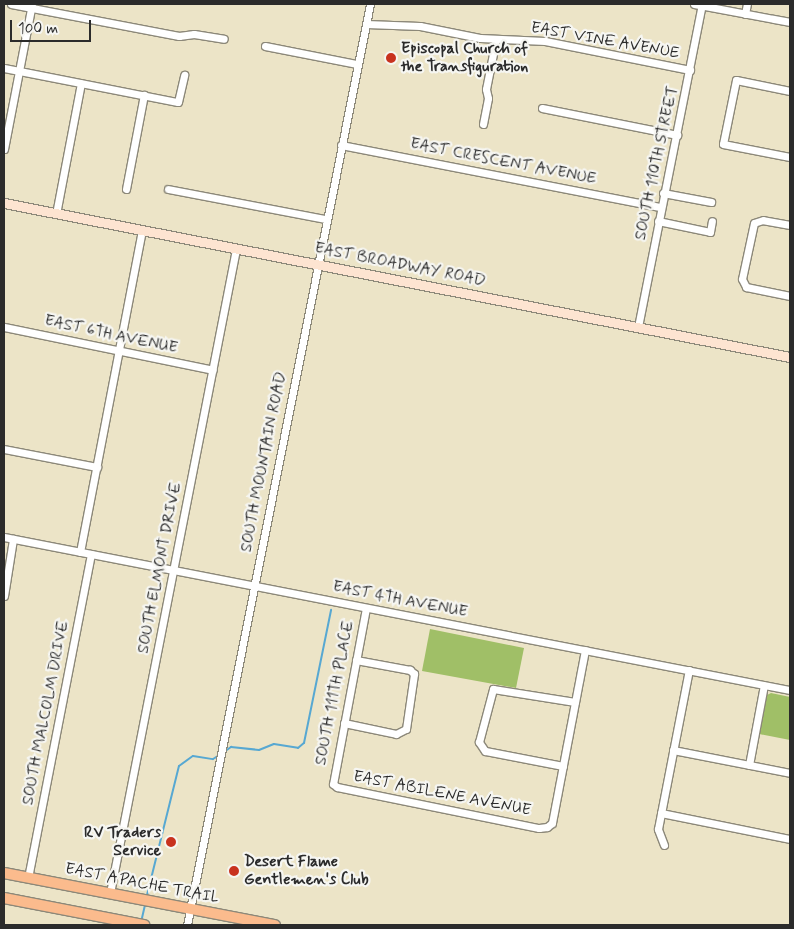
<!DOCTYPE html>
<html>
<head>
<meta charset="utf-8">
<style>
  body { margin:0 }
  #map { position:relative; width:794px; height:929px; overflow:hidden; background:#ece4c7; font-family:Mynerve,sans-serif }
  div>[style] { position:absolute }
  .green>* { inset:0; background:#a0bf67 }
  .stream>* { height:2px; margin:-1px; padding:0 1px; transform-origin:1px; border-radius:1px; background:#57a8d2 }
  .roads { filter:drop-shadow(1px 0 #8c8879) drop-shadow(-1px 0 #8c8879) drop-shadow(0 1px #8c8879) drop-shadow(0 -1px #8c8879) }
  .street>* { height:7px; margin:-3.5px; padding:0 3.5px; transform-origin:3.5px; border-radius:3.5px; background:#fff }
  .secondary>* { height:9px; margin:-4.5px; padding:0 4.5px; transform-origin:4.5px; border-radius:4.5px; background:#fde4d1 }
  .primary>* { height:10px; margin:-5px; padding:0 5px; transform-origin:5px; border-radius:5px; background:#fbbb8d }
  .dots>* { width:14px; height:14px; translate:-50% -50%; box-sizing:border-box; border:2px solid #f6f6f2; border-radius:50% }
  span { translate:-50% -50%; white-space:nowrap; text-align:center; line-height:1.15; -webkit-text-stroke:4.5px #f6f6f2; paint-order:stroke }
  .street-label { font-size:16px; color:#2b2b2b }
  .poi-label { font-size:16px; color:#2b2b2b; font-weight:700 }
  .left { translate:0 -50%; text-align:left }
  .right { translate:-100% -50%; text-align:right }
  .frame { position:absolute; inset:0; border:5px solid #2b2b2b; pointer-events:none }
  .scale { position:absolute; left:10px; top:20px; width:81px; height:22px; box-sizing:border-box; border:2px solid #2b2b2b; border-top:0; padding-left:6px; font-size:15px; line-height:18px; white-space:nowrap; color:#2b2b2b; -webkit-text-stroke:4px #f6f6f2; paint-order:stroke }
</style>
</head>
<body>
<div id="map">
  <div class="green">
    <i style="clip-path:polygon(430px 629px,524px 648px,516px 688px,422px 671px)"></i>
    <i style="clip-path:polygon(771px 693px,790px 697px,790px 740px,759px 734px,767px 695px)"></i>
  </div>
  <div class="stream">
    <i style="left:224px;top:752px;width:9px;rotate:-36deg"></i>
    <i style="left:231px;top:747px;width:28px;rotate:6deg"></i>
    <i style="left:259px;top:750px;width:16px;rotate:-22deg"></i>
    <i style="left:274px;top:744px;width:24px;rotate:9deg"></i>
    <i style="left:298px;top:748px;width:8px;rotate:-40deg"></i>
    <i style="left:304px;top:743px;width:136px;rotate:-78.5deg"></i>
    <i style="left:147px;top:895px;width:133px;rotate:-76.1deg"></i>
    <i style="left:179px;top:766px;width:17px;rotate:-36deg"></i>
    <i style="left:193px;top:756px;width:20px;rotate:9deg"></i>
    <i style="left:213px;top:759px;width:6px;rotate:-31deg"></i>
    <i style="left:142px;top:918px;width:13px;rotate:-77deg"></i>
  </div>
  <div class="roads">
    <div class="street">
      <i style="left:11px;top:4px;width:171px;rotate:10.8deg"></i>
      <i style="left:179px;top:36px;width:15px;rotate:-8deg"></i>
      <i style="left:194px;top:34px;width:30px;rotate:9deg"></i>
      <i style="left:694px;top:4px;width:98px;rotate:10.6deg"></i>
      <i style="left:745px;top:14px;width:10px;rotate:-79deg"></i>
      <i style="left:366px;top:24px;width:54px;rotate:2.1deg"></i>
      <i style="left:420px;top:26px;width:61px;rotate:11.3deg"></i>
      <i style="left:480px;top:38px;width:65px;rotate:2.6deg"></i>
      <i style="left:545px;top:41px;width:148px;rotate:11.3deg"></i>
      <i style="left:265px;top:46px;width:94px;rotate:11.1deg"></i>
      <i style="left:4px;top:68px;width:177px;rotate:11.1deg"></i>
      <i style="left:178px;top:102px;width:28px;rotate:-77deg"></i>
      <i style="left:790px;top:91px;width:55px;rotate:-168.5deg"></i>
      <i style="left:736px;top:80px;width:65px;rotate:101.5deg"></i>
      <i style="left:723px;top:144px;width:68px;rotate:11deg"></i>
      <i style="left:542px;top:108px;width:138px;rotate:11.3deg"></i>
      <i style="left:483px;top:124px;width:26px;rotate:-79deg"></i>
      <i style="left:488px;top:98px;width:9px;rotate:-103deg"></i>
      <i style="left:486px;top:89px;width:51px;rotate:-78.7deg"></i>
      <i style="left:341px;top:145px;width:326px;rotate:11deg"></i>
      <i style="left:4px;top:149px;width:148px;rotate:-79.1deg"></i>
      <i style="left:126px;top:189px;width:96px;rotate:-79.2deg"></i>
      <i style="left:168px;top:189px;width:161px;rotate:10.8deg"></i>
      <i style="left:663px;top:193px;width:49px;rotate:10.6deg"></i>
      <i style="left:56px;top:214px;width:133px;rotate:-79.2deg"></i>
      <i style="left:658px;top:221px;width:53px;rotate:11.9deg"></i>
      <i style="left:710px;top:232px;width:11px;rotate:-80deg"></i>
      <i style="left:790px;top:225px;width:27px;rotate:-170deg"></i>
      <i style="left:763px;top:220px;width:9px;rotate:162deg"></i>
      <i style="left:754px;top:223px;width:57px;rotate:102.1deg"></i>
      <i style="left:742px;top:279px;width:9px;rotate:63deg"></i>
      <i style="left:746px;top:287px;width:45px;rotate:11.6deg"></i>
      <i style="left:4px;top:327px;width:213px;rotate:11.6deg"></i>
      <i style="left:638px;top:327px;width:328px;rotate:-78.8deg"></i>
      <i style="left:4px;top:449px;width:95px;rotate:11deg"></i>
      <i style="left:4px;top:537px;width:801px;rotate:11.02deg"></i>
      <i style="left:80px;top:552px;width:328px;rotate:-79.1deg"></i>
      <i style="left:4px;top:596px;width:58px;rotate:-81deg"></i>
      <i style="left:366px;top:608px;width:179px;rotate:100.6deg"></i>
      <i style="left:333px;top:784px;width:5px;rotate:37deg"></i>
      <i style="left:337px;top:787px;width:206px;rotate:11.5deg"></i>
      <i style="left:539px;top:828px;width:8px;rotate:-7deg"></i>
      <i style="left:547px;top:827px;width:6px;rotate:-39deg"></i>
      <i style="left:552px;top:823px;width:176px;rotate:-79.2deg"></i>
      <i style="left:344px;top:723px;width:53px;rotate:11.9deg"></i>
      <i style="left:396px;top:734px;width:11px;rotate:-27deg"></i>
      <i style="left:406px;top:729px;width:56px;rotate:-81.7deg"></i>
      <i style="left:414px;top:674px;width:6px;rotate:-135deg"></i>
      <i style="left:410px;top:670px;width:55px;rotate:-169.5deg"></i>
      <i style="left:673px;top:750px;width:119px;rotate:11.1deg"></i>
      <i style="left:749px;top:765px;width:81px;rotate:-79.4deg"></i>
      <i style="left:563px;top:766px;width:79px;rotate:-169.1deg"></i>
      <i style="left:485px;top:751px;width:11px;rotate:-124deg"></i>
      <i style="left:479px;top:742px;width:55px;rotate:-75.2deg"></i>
      <i style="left:493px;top:689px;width:83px;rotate:9deg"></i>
      <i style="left:661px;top:813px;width:132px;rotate:11.4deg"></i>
      <i style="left:664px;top:845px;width:17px;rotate:-111deg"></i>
      <i style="left:658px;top:829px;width:162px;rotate:-79deg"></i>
      <i style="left:28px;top:878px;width:330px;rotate:-79deg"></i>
      <i style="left:110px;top:893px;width:656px;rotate:-78.93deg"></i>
      <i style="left:187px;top:925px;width:939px;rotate:-78.76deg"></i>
    </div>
    <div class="secondary">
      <i style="left:4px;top:203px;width:801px;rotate:11.09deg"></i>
    </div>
    <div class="primary">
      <i style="left:4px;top:873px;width:276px;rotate:10.9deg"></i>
      <i style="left:4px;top:898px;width:143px;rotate:10.9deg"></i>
    </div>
  </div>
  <div class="dots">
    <i style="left:391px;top:58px;background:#c8321e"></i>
    <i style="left:171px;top:842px;background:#c8321e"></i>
    <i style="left:234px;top:871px;background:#c8321e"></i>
  </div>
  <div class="street-label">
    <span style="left:605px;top:41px;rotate:10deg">EAST VINE AVENUE</span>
    <span style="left:503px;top:162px;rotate:11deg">EAST CRESCENT AVENUE</span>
    <span style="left:657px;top:163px;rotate:-78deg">SOUTH 110TH STREET</span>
    <span style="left:400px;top:265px;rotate:11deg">EAST BROADWAY ROAD</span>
    <span style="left:111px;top:335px;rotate:12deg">EAST 6TH AVENUE</span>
    <span style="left:264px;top:462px;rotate:-79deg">SOUTH MOUNTAIN ROAD</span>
    <span style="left:160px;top:568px;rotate:-79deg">SOUTH ELMONT DRIVE</span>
    <span style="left:400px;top:600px;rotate:11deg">EAST 4TH AVENUE</span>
    <span style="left:335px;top:693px;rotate:-79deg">SOUTH 111TH PLACE</span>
    <span style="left:46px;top:713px;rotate:-79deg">SOUTH MALCOLM DRIVE</span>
    <span style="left:442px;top:794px;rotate:11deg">EAST ABILENE AVENUE</span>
    <span style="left:142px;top:884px;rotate:11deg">EAST APACHE TRAIL</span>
  </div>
  <div class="poi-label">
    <span class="left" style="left:401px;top:58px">Episcopal Church of<br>the Transfiguration</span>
    <span class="right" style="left:161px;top:842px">RV Traders<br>Service</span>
    <span class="left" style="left:244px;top:871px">Desert Flame<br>Gentlemen's Club</span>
  </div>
  <div class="frame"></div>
  <div class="scale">100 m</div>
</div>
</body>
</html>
